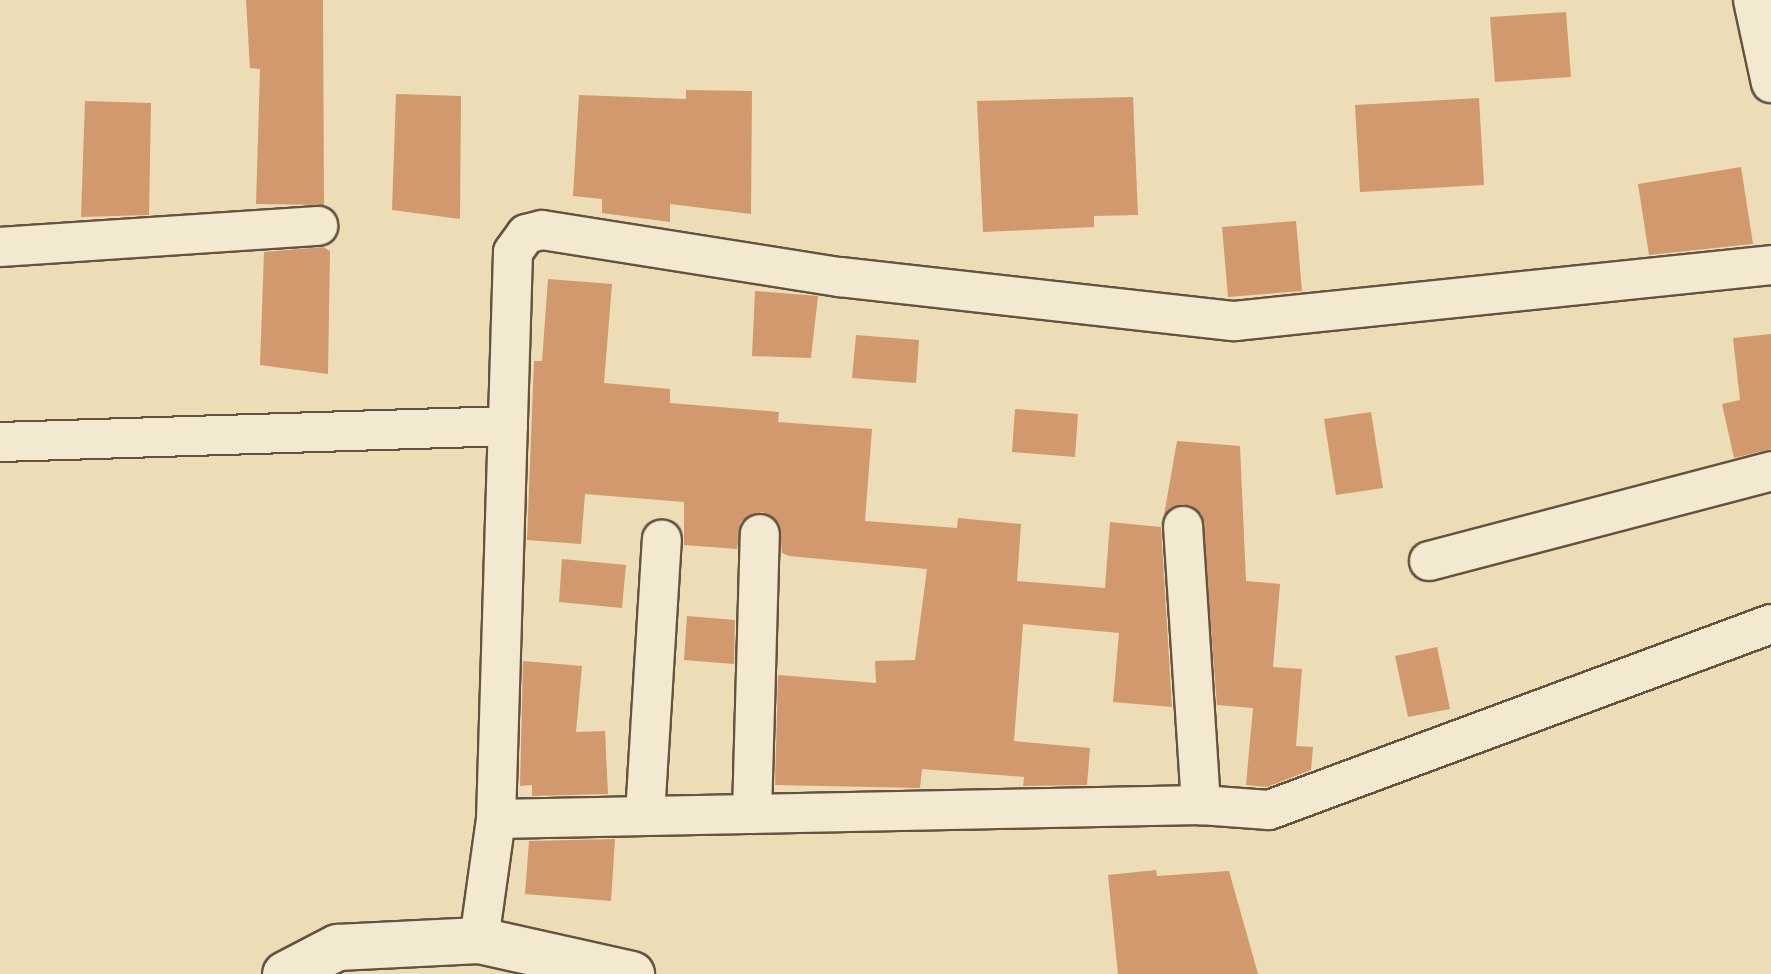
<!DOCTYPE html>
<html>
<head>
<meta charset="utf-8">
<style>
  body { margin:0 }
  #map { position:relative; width:1771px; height:974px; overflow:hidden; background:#ecddb7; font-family:"IM FELL DW Pica",serif }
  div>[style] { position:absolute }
  .building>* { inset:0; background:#d2986e }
  .roads { filter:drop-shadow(2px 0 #63533f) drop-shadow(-2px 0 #63533f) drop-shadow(0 2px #63533f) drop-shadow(0 -2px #63533f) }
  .minor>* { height:38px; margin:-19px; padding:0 19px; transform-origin:19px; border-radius:19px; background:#f3e9d0 }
  .tertiary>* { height:45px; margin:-22.5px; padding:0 22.5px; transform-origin:22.5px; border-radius:22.5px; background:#f3e9d0 }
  span { translate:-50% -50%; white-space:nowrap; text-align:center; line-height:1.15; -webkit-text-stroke:8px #f3e9d0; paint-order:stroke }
</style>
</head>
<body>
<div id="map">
  <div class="building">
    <i style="clip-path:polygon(246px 0,323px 0,324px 205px,256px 204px,260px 69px,250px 68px)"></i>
    <i style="clip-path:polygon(1566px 12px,1571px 77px,1495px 82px,1490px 17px)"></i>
    <i style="clip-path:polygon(686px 90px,752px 91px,751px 214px,670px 204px,670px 222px,602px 213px,602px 199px,573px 196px,579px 95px,686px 99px)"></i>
    <i style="clip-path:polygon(396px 94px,461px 96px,460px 219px,392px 210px)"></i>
    <i style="clip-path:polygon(1133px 97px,1138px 215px,1094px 216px,1094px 227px,983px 232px,977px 101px)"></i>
    <i style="clip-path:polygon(1479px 98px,1484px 185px,1360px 192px,1355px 105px)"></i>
    <i style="clip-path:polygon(85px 101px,151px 103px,149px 215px,81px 217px)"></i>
    <i style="clip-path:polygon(1741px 167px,1753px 244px,1649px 255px,1638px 184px)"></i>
    <i style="clip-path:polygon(1296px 221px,1302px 291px,1228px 297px,1222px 227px)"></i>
    <i style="clip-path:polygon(323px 247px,330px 251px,328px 374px,260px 365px,264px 252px)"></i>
    <i style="clip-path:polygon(548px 279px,612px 284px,604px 383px,670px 389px,670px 403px,779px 412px,778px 422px,872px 429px,865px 521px,957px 528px,958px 518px,1021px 524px,1017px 581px,1105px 588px,1110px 522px,1161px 527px,1172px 707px,1113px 702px,1119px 633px,1023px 624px,1014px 741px,1090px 748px,1087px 785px,1023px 786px,1024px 777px,922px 769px,920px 788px,775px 785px,778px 675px,876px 683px,875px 661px,915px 660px,927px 569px,789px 556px,782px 553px,779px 523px,762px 512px,741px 521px,737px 549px,684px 545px,684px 502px,585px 494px,581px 544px,527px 540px,534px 361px,542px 361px)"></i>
    <i style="clip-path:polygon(755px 291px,818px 296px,811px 358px,752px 356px)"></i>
    <i style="clip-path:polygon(1771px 334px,1771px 449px,1734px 458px,1722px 404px,1740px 400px,1733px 338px)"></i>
    <i style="clip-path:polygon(856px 335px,919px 340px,916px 383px,852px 378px)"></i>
    <i style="clip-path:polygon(1015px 409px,1078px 414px,1075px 457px,1012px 452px)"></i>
    <i style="clip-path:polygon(1371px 412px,1383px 488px,1336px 495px,1324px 419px)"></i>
    <i style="clip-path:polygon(1177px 441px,1240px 446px,1246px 581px,1280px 584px,1273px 667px,1302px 669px,1296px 746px,1313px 747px,1311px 770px,1267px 787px,1246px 785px,1253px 708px,1217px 705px,1202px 514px,1183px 504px,1164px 515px)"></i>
    <i style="clip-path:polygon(562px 559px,626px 565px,622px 608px,559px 602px)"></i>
    <i style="clip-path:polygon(687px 616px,735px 620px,734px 664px,684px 660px)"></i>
    <i style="clip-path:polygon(1437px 647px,1450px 709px,1408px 717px,1395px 656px)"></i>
    <i style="clip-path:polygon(523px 661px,582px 666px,576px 732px,605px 731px,608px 794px,532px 796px,532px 785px,520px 786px)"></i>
    <i style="clip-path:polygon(615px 839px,611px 901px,525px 894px,529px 841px)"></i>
    <i style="clip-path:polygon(1156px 870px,1157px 876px,1229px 871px,1258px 974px,1118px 974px,1108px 875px)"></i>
  </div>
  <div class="roads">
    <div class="minor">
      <i style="left:1753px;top:0;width:85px;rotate:77.8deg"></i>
      <i style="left:0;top:247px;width:319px;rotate:-3.8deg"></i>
      <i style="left:0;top:442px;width:508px;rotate:-1.8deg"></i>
      <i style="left:1183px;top:526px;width:280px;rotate:86.3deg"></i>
      <i style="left:1429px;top:561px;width:354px;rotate:-14.7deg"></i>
      <i style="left:752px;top:814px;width:280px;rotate:-88.4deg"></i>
      <i style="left:645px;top:815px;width:276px;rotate:-86.5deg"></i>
      <i style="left:496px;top:819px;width:705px;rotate:-1.14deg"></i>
      <i style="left:1201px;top:805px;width:68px;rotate:4.2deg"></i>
      <i style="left:1269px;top:810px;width:535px;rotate:-20.33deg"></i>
      <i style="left:479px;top:940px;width:122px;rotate:-82deg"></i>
      <i style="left:496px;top:819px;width:567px;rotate:-88.28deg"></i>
      <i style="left:513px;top:252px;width:22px;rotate:-54deg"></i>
      <i style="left:526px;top:234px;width:16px;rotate:-14deg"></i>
      <i style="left:542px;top:230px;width:302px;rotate:9deg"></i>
      <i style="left:840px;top:277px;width:397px;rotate:6.4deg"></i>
      <i style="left:1235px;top:321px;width:539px;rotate:-5.96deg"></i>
    </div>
    <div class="tertiary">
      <i style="left:285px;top:974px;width:59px;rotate:-27.4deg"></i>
      <i style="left:337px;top:947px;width:142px;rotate:-2.8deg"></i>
      <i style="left:479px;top:940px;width:156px;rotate:12.6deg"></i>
    </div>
  </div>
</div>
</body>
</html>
